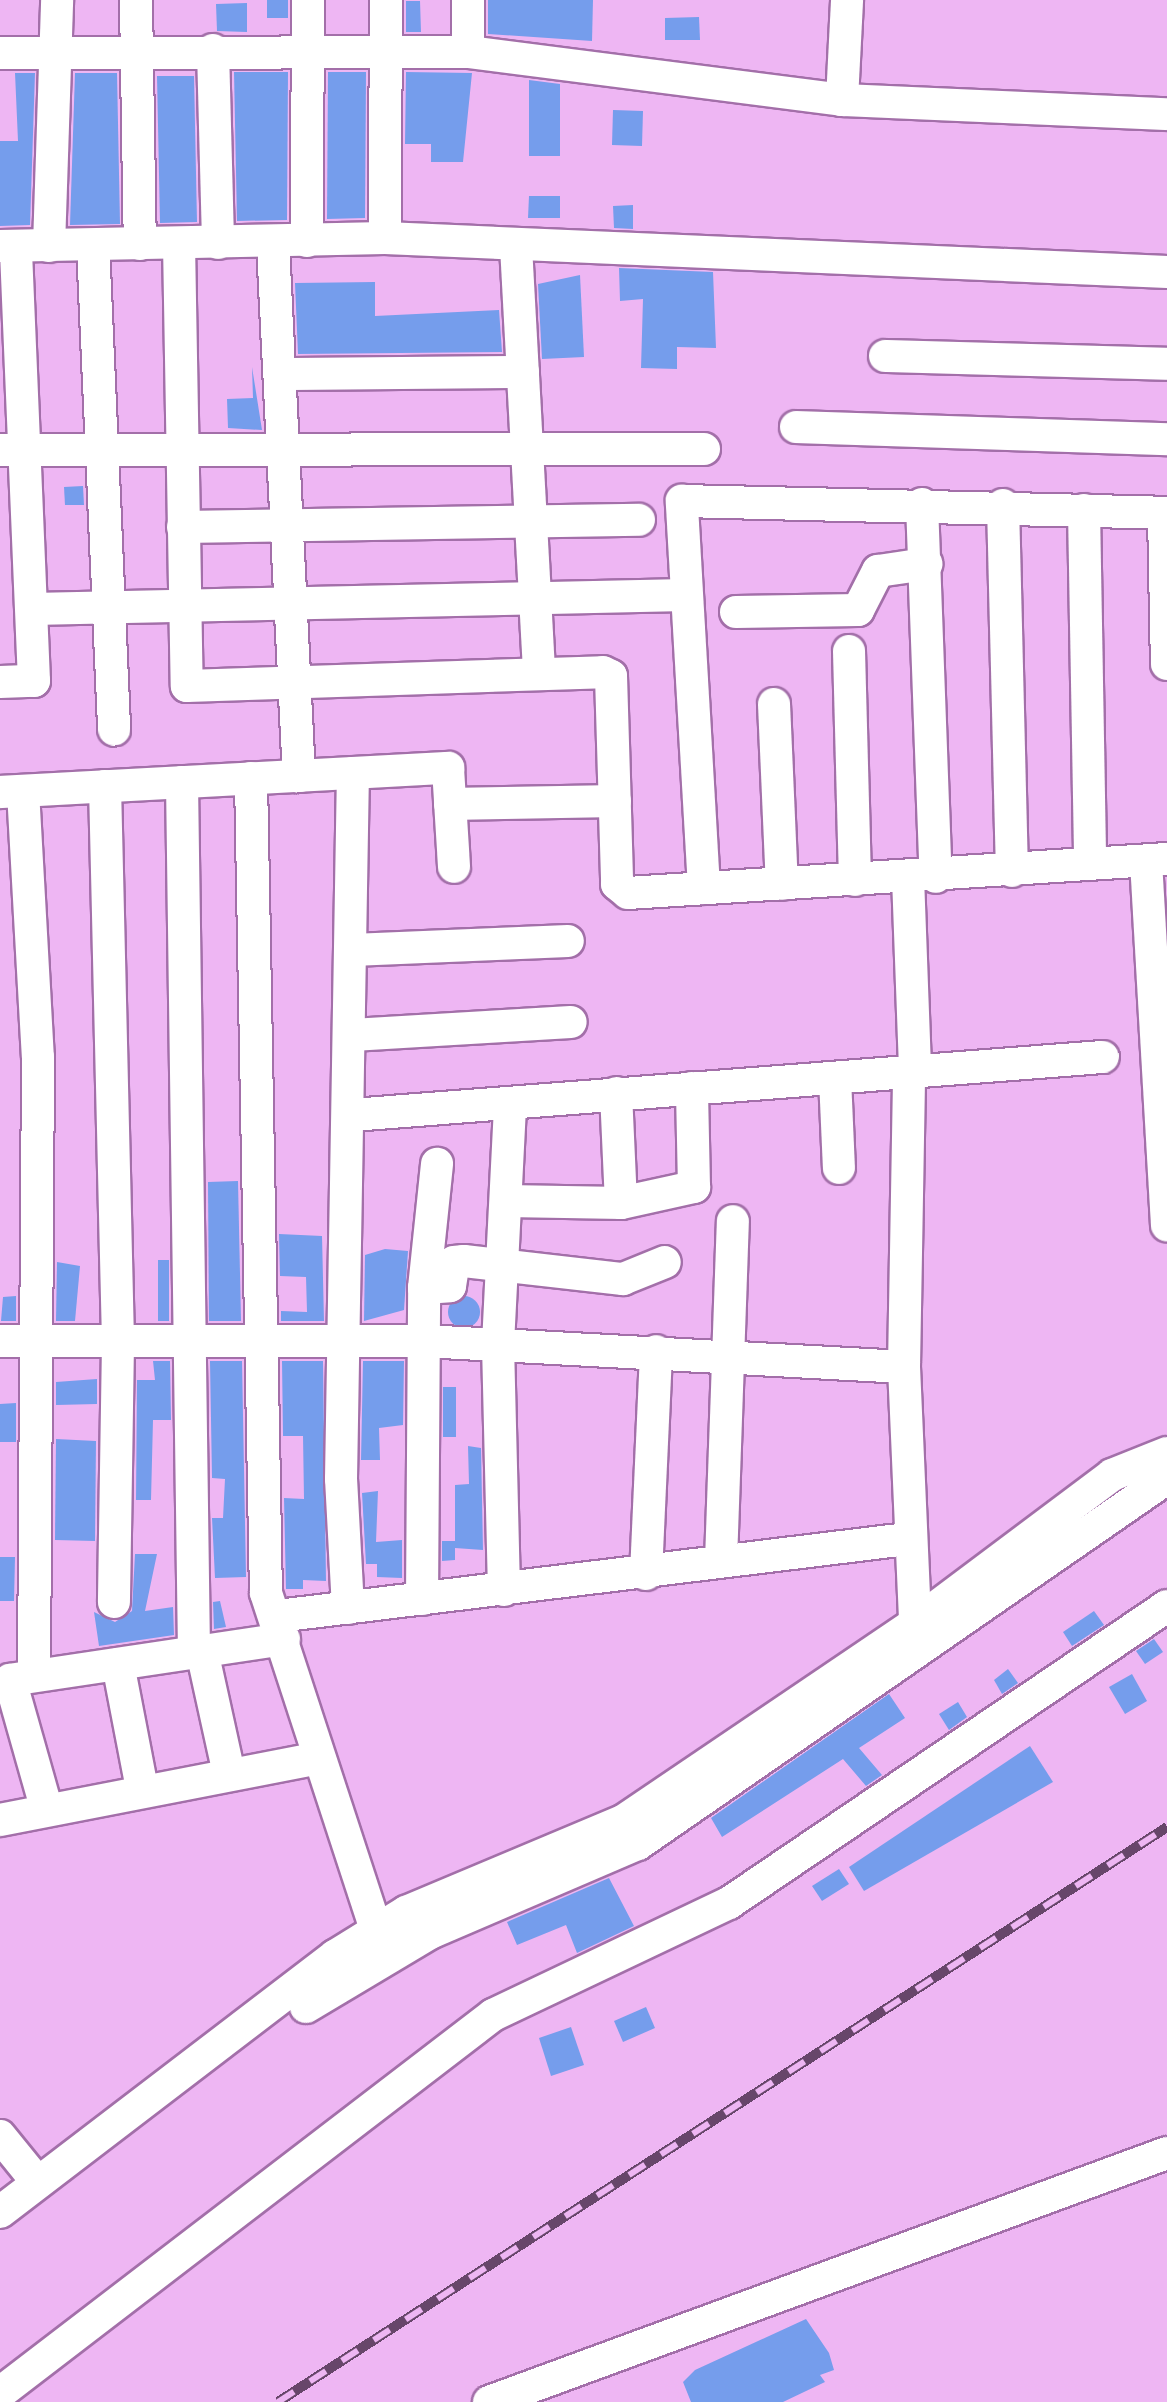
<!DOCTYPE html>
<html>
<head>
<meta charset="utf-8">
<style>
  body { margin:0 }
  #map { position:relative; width:1167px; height:2402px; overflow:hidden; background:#eeb6f3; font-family:Signika,sans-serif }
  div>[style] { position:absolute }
  .building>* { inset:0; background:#759dec }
  .round { border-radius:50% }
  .roads { filter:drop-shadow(2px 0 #a36fa9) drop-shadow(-2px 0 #a36fa9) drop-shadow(0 2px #a36fa9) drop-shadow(0 -2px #a36fa9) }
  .minor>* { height:32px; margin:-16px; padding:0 16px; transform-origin:16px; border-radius:16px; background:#fff }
  .rail>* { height:10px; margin-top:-5px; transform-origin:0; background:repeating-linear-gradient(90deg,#eeb6f3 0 19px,#67466a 0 38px); box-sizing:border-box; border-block:2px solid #67466a }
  span { translate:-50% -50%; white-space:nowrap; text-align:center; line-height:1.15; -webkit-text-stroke:9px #eeb6f3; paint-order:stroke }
</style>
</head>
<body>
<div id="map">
  <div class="building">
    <i style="clip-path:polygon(267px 0,288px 0,288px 18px,267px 18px)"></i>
    <i style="clip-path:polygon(488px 0,593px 0,592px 41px,488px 34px)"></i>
    <i style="clip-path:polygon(406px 1px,420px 1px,421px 32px,406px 32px)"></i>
    <i style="clip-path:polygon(247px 3px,247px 32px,217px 31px,216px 4px)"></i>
    <i style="clip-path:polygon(699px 17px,700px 40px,665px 40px,665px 18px)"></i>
    <i style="clip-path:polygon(234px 72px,288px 72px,287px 220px,237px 221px)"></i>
    <i style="clip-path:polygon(328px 72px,366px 72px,365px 218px,327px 219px)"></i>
    <i style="clip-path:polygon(406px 72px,472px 73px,463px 162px,431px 162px,431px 144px,405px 144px)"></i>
    <i style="clip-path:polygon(15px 73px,35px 73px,30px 225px,0 226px,0 141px,18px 141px)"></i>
    <i style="clip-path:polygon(75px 73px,117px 73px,120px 224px,70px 225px)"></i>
    <i style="clip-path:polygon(157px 76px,194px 76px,197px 222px,160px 223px)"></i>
    <i style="clip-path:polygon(529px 80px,560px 84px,560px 156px,529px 156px)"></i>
    <i style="clip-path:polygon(613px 110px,643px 111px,642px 146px,612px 145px)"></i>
    <i style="clip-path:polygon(529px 196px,560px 196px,560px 218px,528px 218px)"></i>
    <i style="clip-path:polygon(633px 205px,633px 229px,614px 228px,613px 206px)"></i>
    <i style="clip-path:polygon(619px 268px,713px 272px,716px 348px,677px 347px,677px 369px,641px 368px,643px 299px,620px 301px)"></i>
    <i style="clip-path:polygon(580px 275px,584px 357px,542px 359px,538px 284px)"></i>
    <i style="clip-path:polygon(375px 282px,375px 316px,499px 310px,502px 352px,298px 354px,295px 283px)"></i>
    <i style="clip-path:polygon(252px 367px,262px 430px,228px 428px,227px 399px,253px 398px)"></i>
    <i style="clip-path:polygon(83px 486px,84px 505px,65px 505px,64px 487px)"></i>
    <i style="clip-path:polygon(238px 1181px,241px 1321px,209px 1321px,208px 1182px)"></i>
    <i style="clip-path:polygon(279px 1234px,322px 1236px,324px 1321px,281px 1321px,281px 1311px,307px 1312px,306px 1277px,280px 1276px)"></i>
    <i style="clip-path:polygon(385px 1249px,408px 1251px,404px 1310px,364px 1321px,365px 1255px)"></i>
    <i style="clip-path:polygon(158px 1260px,169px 1260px,169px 1321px,158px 1321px)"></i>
    <i style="clip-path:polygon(57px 1262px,80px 1266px,75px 1321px,56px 1321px)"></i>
    <i style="clip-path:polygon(16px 1296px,16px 1321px,1px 1321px,3px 1297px)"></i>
    <i class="round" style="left:448px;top:1296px;width:32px;height:32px"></i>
    <i style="clip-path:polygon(153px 1361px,170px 1361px,171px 1420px,153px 1420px,151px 1500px,136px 1500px,137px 1380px,155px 1380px)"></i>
    <i style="clip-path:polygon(210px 1361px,242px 1361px,246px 1577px,215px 1578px,212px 1518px,223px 1518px,225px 1479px,212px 1478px)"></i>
    <i style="clip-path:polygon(282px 1361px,323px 1361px,326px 1581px,303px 1580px,303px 1589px,286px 1589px,284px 1498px,304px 1499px,303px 1436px,283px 1436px)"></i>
    <i style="clip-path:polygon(363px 1361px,404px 1361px,403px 1425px,379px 1428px,380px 1460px,361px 1460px)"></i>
    <i style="clip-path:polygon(97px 1379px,97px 1404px,56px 1405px,56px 1382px)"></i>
    <i style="clip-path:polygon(443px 1387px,456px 1387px,456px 1437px,443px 1437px)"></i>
    <i style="clip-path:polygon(16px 1403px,16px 1442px,0 1442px,0 1404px)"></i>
    <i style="clip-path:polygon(56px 1439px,96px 1441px,95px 1541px,55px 1540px)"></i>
    <i style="clip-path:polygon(468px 1446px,481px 1448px,483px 1550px,455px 1548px,455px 1485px,469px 1484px)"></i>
    <i style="clip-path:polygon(378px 1491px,376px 1542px,402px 1540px,402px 1578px,377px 1577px,377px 1564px,366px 1564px,362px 1493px)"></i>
    <i style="clip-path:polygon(442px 1541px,455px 1541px,455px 1560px,442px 1561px)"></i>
    <i style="clip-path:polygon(135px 1554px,157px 1554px,145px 1611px,173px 1607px,174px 1635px,99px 1646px,94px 1612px,115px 1622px,132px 1611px)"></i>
    <i style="clip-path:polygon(0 1557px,15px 1557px,14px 1601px,0 1601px)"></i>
    <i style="clip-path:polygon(220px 1601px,226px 1627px,214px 1629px,213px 1602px)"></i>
    <i style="clip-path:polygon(1094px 1611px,1104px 1625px,1072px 1646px,1063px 1632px)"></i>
    <i style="clip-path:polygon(1154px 1639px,1163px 1652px,1145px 1664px,1136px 1651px)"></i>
    <i style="clip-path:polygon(1008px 1669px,1018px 1683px,1002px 1694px,994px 1680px)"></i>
    <i style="clip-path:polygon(1132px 1674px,1147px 1701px,1125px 1714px,1109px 1687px)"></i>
    <i style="clip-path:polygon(889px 1694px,905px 1718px,859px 1748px,882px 1775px,866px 1786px,843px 1759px,722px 1837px,711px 1818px)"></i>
    <i style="clip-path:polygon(958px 1702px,967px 1717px,949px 1730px,939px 1714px)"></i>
    <i style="clip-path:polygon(1030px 1746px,1053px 1782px,864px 1891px,849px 1867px)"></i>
    <i style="clip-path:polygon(839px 1869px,849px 1884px,822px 1901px,812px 1886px)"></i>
    <i style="clip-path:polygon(609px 1878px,634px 1926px,577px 1953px,566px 1925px,517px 1945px,507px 1922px)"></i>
    <i style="clip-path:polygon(646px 2007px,655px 2028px,623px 2042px,614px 2021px)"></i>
    <i style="clip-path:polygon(571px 2027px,584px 2065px,551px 2076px,539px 2038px)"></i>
    <i style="clip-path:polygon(806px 2319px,829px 2353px,834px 2370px,820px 2375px,825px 2382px,783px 2402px,691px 2402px,683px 2382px,695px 2370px)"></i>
  </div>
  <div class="roads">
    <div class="minor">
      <i style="left:136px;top:0;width:244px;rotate:89.1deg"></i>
      <i style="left:213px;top:50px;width:193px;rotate:88.5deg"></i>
      <i style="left:468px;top:52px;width:52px;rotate:-90deg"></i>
      <i style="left:0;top:53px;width:468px;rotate:-0.1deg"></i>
      <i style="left:468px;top:52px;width:377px;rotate:7.3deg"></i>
      <i style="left:842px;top:100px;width:325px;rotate:2.5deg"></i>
      <i style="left:842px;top:100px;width:100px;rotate:-87.1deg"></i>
      <i style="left:385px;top:238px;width:238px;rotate:-89.8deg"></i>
      <i style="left:307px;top:241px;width:241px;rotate:-89.8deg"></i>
      <i style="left:179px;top:243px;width:443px;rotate:89deg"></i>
      <i style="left:187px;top:686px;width:416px;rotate:-1.9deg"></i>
      <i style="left:603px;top:672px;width:9px;rotate:27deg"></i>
      <i style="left:611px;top:676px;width:208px;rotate:88.3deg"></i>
      <i style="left:617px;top:884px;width:14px;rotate:39deg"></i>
      <i style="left:628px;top:893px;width:540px;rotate:-3.61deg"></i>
      <i style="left:93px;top:245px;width:485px;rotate:87.5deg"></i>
      <i style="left:273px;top:245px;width:532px;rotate:87.2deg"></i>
      <i style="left:0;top:246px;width:385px;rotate:-1.2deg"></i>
      <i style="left:385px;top:238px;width:783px;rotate:2.49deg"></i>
      <i style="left:49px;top:246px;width:246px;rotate:-88.1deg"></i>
      <i style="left:516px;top:246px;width:426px;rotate:86.9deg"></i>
      <i style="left:885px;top:356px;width:282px;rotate:1.6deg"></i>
      <i style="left:280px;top:374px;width:243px;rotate:-0.5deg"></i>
      <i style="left:796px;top:427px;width:371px;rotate:1.9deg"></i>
      <i style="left:0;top:450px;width:704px;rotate:-0.08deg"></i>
      <i style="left:922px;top:504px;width:373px;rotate:87.9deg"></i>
      <i style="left:1003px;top:505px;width:366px;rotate:88.6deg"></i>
      <i style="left:1084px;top:510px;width:354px;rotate:89deg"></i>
      <i style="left:1164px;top:513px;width:151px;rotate:88.9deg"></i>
      <i style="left:183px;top:527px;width:456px;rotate:-0.9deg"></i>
      <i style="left:32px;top:609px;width:654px;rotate:-1.23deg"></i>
      <i style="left:736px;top:612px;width:122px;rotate:-0.9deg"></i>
      <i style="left:858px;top:610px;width:44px;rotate:-62.9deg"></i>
      <i style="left:878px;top:571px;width:49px;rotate:-8.3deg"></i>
      <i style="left:849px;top:651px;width:229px;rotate:88.5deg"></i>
      <i style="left:0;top:682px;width:34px;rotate:-2deg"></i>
      <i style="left:34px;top:681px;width:434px;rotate:-92.4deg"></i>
      <i style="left:774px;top:704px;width:180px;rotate:87.5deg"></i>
      <i style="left:251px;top:778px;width:815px;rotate:88.95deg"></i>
      <i style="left:266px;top:1593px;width:377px;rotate:71.9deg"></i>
      <i style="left:182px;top:782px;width:870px;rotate:89.21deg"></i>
      <i style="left:105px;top:786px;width:557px;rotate:88.66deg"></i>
      <i style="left:118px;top:1343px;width:259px;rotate:90.9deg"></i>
      <i style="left:23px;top:791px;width:266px;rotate:86.8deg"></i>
      <i style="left:38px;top:1057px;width:618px;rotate:90.37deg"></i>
      <i style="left:0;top:792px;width:449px;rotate:-3.1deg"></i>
      <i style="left:448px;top:768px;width:99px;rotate:86.5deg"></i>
      <i style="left:450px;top:804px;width:165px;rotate:-1deg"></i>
      <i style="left:1146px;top:861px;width:365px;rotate:86.7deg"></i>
      <i style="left:908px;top:877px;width:194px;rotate:87.9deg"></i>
      <i style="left:704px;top:888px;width:388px;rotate:-93.3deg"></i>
      <i style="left:682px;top:501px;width:485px;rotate:1.4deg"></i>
      <i style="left:352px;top:950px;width:216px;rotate:-2.4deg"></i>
      <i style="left:352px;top:1035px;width:219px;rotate:-3.4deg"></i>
      <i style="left:835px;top:1078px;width:90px;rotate:87.5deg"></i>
      <i style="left:352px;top:1115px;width:753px;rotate:-4.42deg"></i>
      <i style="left:508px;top:1201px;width:113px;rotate:1deg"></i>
      <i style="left:621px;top:1203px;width:110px;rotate:-92.6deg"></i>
      <i style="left:621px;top:1203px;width:75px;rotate:-12.4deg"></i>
      <i style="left:694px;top:1187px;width:99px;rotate:-91.2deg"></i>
      <i style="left:424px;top:1288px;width:26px;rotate:-4deg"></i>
      <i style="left:450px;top:1286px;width:24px;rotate:-81deg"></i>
      <i style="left:454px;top:1262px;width:10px;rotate:-6deg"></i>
      <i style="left:464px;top:1261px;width:160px;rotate:6.5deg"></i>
      <i style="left:623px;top:1279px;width:45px;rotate:-22deg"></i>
      <i style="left:0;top:1341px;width:424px"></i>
      <i style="left:424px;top:1341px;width:481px;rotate:3.1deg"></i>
      <i style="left:904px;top:1367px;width:256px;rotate:87.5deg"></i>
      <i style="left:904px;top:1367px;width:295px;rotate:-89deg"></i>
      <i style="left:721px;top:1561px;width:340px;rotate:-88deg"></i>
      <i style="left:646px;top:1574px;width:223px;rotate:-87.4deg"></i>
      <i style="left:504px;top:1590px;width:246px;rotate:-91.4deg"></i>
      <i style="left:498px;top:1344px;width:241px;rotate:-87.1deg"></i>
      <i style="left:422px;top:1599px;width:311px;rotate:-89.6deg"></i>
      <i style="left:424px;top:1288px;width:125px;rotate:-84deg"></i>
      <i style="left:348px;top:1608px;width:129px;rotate:-93.1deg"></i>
      <i style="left:341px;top:1479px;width:706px;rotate:-89.03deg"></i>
      <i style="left:278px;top:1616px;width:634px;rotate:-6.98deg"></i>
      <i style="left:202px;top:1651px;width:126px;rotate:77.6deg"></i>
      <i style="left:118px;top:1664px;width:127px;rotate:79.1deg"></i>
      <i style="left:46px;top:1807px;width:132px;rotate:-105.8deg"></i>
      <i style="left:10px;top:1680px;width:277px;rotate:-8.5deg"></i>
      <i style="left:0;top:1820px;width:321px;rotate:-11deg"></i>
      <i style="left:306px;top:2007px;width:144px;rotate:-30.8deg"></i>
      <i style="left:430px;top:1933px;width:226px;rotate:-23.2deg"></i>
      <i style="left:638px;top:1844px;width:643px;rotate:-34.68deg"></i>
      <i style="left:0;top:2136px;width:60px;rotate:51deg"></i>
      <i style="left:0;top:2212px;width:422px;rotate:-37.4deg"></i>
      <i style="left:335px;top:1956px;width:84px;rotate:-31.8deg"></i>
      <i style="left:406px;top:1912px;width:235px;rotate:-22.8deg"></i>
      <i style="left:623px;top:1821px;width:353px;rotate:-34.1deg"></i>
      <i style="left:915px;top:1623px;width:246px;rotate:-36.9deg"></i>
      <i style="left:1112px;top:1475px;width:59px;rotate:-21.8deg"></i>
      <i style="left:0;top:2393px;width:621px;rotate:-37.48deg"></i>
      <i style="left:493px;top:2015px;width:261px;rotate:-25.4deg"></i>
      <i style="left:729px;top:1903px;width:529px;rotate:-34.14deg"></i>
      <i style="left:489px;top:2402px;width:722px;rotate:-20.17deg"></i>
    </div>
  </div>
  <div class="rail">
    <i style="left:278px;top:2402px;width:1059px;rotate:-32.89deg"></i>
  </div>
</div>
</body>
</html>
